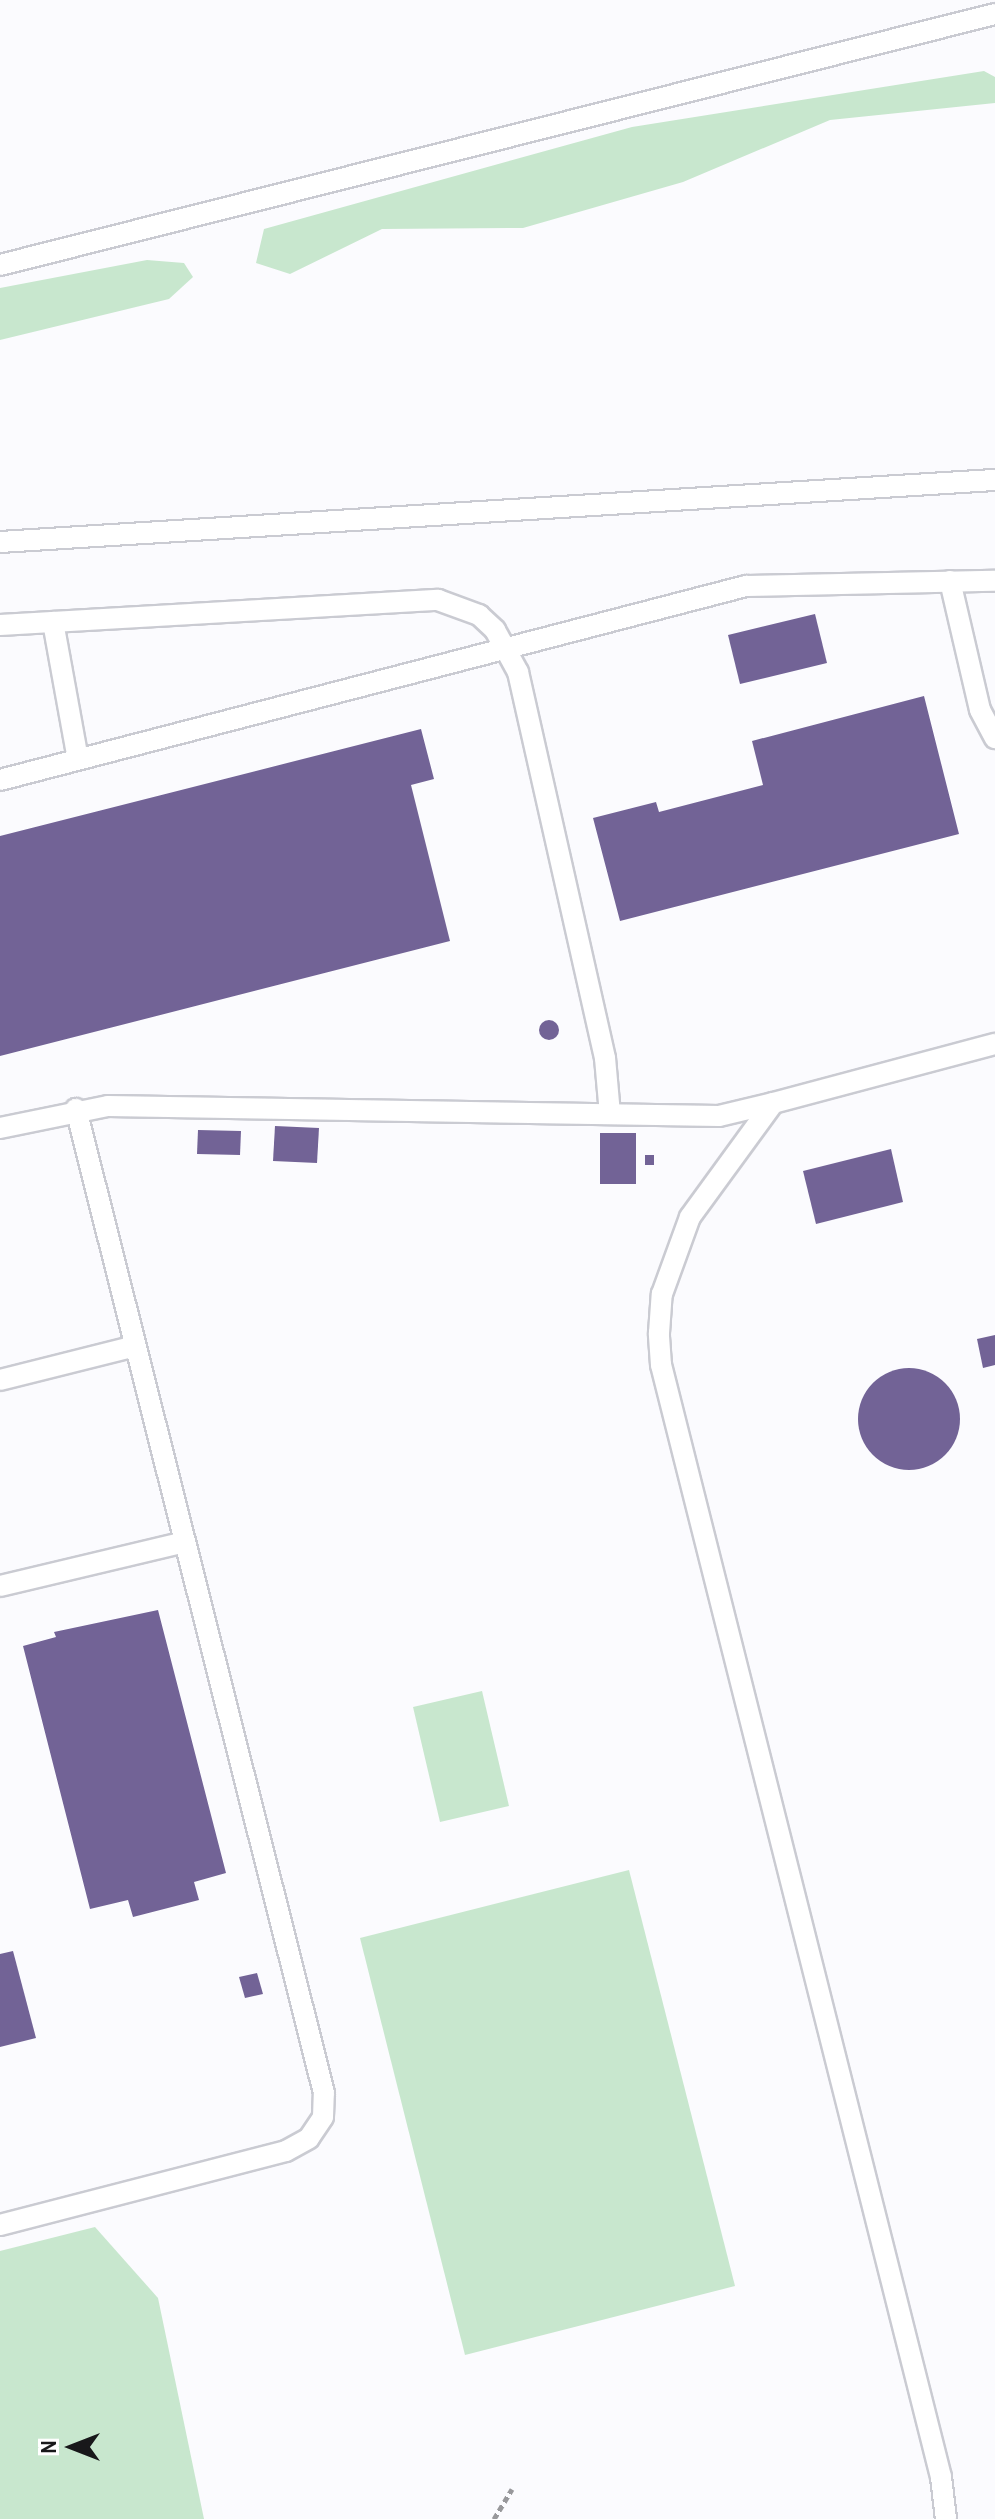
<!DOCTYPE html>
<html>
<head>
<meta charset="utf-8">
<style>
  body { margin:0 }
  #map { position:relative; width:995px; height:2519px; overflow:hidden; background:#fbfbfe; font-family:"Archivo Narrow",sans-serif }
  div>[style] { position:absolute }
  .green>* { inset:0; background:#c8e7ce }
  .building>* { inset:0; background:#726396 }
  .round { border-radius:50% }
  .path>* { height:5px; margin-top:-2.5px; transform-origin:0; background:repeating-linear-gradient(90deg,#98989b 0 6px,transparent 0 10px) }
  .roads { filter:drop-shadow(2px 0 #cacbd2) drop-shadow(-2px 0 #cacbd2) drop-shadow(0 2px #cacbd2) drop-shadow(0 -2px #cacbd2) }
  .service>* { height:20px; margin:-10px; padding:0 10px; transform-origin:10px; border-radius:10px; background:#fff }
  span { translate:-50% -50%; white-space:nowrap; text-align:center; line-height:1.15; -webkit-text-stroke:8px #fff; paint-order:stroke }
  .north { position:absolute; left:32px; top:2407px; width:80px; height:80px; -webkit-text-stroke:6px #fff; paint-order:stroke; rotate:270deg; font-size:22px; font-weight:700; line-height:32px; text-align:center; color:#18181a }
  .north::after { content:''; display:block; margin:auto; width:28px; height:36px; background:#18181a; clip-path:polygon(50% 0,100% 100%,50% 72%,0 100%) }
</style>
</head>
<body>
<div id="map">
  <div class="green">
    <i style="clip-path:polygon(984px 71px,995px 77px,995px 103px,830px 120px,683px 182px,523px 228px,382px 229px,290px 274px,256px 263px,264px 229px,632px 127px)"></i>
    <i style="clip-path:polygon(147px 260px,184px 263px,193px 277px,169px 299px,0 340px,0 288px)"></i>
    <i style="clip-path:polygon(482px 1691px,509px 1806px,440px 1822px,413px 1707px)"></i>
    <i style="clip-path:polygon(629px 1870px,735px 2286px,465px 2355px,360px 1938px)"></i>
    <i style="clip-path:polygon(95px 2227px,158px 2298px,204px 2519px,0 2519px,0 2251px)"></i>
  </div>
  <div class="building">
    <i style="clip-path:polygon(815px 614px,827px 663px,740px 684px,728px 635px)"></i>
    <i style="clip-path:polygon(924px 696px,959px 834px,620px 921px,593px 818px,656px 802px,659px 812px,763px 785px,752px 741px)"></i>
    <i style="clip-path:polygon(421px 729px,434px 779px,411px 785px,450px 941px,0 1056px,0 836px)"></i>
    <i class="round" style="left:539px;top:1020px;width:20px;height:20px"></i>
    <i style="clip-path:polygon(275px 1126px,319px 1128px,317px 1163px,273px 1161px)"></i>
    <i style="clip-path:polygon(198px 1130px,241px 1131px,240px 1155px,197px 1154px)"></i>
    <i style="clip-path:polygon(600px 1133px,636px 1133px,636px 1184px,600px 1184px)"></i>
    <i style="clip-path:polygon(891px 1149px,903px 1202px,816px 1224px,803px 1171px)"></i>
    <i style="clip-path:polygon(645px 1155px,654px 1155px,654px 1165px,645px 1165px)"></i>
    <i style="clip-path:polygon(995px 1335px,995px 1365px,983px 1368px,977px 1339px)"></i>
    <i class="round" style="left:858px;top:1368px;width:102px;height:102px"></i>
    <i style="clip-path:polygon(158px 1610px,226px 1873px,194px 1882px,199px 1900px,133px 1917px,128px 1900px,90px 1909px,23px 1646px,56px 1637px,54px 1632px)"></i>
    <i style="clip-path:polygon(13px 1951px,36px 2038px,0 2047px,0 1954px)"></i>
    <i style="clip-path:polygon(257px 1973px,263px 1994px,245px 1998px,239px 1977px)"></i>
  </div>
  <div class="path">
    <i style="left:494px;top:2519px;width:35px;rotate:-59deg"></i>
  </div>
  <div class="roads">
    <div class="service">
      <i style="left:0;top:265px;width:1026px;rotate:-14.16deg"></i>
      <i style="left:0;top:542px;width:997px;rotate:-3.57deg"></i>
      <i style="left:950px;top:581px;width:132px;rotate:76.9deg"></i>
      <i style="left:980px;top:710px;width:32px;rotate:62deg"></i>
      <i style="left:53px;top:622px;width:139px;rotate:79.7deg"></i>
      <i style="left:0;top:625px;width:439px;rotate:-3.3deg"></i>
      <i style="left:438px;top:600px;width:44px;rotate:20.1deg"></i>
      <i style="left:479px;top:615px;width:22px;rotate:43deg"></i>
      <i style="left:495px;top:630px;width:48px;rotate:61.3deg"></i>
      <i style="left:518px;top:672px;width:396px;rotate:77.3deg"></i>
      <i style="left:605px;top:1058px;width:56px;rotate:84.9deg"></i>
      <i style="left:0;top:780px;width:771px;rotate:-14.58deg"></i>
      <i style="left:746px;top:586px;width:249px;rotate:-1.2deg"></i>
      <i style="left:0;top:1128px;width:110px;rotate:-11.5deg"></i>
      <i style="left:108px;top:1106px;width:611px;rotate:0.94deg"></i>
      <i style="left:719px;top:1116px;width:56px;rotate:-13.5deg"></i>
      <i style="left:0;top:1380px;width:139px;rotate:-14.1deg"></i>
      <i style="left:0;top:1586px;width:190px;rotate:-13.4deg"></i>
      <i style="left:0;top:2225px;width:295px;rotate:-14.5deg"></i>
      <i style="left:286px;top:2151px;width:26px;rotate:-29deg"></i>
      <i style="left:309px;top:2138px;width:25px;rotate:-56deg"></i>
      <i style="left:323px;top:2117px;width:24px;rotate:-88deg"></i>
      <i style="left:324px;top:2093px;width:1015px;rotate:-104.15deg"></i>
      <i style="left:946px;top:2519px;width:42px;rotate:-96.8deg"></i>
      <i style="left:941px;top:2477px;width:1147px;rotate:-104.13deg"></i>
      <i style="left:661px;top:1365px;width:32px;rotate:-94deg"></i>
      <i style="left:659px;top:1333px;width:39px;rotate:-86deg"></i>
      <i style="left:662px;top:1294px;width:82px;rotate:-70deg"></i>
      <i style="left:690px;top:1217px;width:141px;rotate:-53.9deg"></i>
      <i style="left:773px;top:1103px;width:230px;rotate:-14.9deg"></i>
    </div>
  </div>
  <div class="north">N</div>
</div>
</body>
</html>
